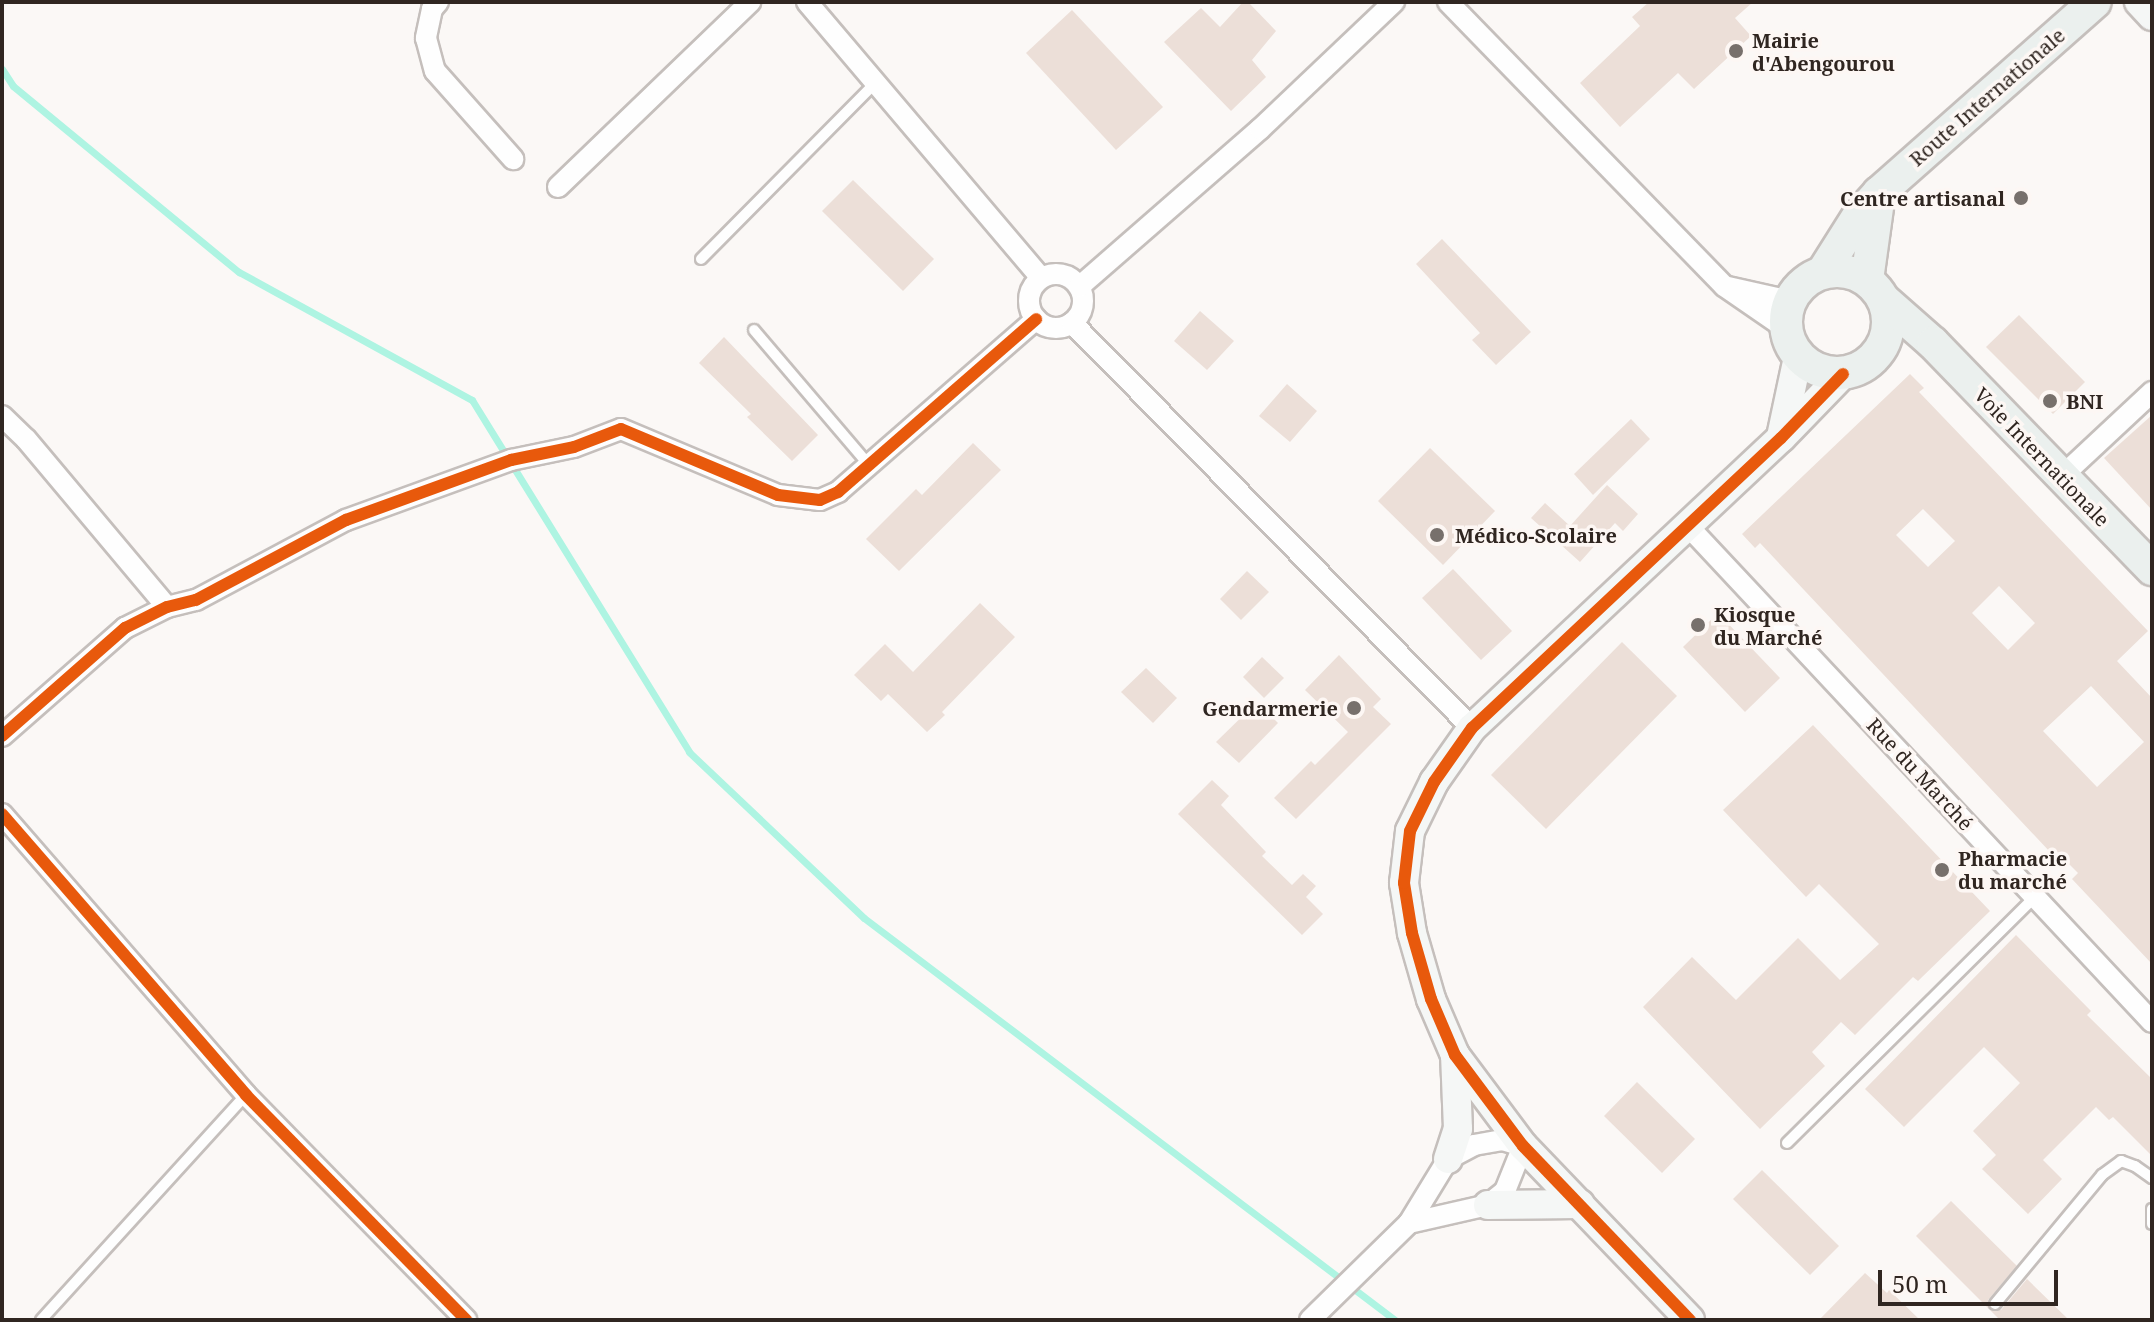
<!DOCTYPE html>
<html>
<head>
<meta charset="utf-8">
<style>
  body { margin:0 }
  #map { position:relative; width:2154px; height:1322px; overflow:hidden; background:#fbf8f6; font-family:"Noto Serif",serif }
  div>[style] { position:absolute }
  .stream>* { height:7px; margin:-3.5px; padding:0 3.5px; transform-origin:3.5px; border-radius:3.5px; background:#aef4e2 }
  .building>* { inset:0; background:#ecdfd8 }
  .roads { filter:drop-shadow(2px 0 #c5bfbc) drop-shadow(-2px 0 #c5bfbc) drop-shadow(0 2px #c5bfbc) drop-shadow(0 -2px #c5bfbc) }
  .lane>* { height:10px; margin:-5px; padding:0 5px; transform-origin:5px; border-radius:5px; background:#fefefe }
  .street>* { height:20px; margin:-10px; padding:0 10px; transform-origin:10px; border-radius:10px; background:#fefefe }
  .street>.ring { margin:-10px; padding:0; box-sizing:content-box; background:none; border:20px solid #fefefe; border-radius:50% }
  .secondary>* { height:28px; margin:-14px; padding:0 14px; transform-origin:14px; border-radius:14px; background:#f5f7f6 }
  .primary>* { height:32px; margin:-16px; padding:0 16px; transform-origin:16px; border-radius:16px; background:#ebf0ee }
  .primary>.ring { margin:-16px; padding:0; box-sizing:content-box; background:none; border:32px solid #ebf0ee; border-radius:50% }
  .cycleway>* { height:12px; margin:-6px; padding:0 6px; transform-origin:6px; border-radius:6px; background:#e8590c }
  .dots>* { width:22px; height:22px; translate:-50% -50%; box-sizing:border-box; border:4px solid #fdf7f4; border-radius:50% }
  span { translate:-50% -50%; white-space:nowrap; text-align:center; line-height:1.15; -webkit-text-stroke:7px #fdf7f4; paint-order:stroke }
  .poi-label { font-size:20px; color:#302621; font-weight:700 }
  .left { translate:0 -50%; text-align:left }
  .right { translate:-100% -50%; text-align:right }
  .street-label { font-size:20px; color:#302621 }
  .frame { position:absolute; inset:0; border:4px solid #302621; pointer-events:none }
  .scale { position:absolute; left:1878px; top:1270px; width:180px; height:36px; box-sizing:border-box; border:4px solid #302621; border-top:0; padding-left:10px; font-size:24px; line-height:28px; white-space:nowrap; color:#302621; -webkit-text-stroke:6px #fdf7f4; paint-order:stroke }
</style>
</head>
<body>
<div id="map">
  <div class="stream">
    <i style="left:2px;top:69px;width:20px;rotate:57deg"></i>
    <i style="left:13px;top:86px;width:293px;rotate:39.5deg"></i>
    <i style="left:239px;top:272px;width:266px;rotate:28.8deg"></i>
    <i style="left:472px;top:400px;width:414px;rotate:58.3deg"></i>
    <i style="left:689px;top:752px;width:241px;rotate:43.5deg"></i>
    <i style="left:864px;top:918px;width:666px;rotate:37.13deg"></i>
  </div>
  <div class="building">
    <i style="clip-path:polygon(1243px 2px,1248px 2px,1276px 31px,1252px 60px,1266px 77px,1231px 111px,1164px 42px,1201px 8px,1220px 27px)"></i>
    <i style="clip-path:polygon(1649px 2px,1753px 2px,1735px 18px,1751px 36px,1694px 89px,1678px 73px,1620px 127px,1580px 83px,1640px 26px,1632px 17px)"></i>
    <i style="clip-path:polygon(1072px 10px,1163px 107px,1116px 150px,1026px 53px)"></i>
    <i style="clip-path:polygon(853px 180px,934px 259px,903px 291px,822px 211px)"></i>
    <i style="clip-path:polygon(1442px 239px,1531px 332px,1496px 365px,1472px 340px,1480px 333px,1416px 264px)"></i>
    <i style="clip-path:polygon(1200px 311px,1234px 341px,1207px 370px,1174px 341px)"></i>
    <i style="clip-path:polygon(2019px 315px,2085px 382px,2053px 414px,1986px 347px)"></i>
    <i style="clip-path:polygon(724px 337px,818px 435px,792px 461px,747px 417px,751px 414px,699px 363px)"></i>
    <i style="clip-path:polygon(evenodd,1910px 374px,1924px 388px,1919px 392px,2148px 631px,2117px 661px,2152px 698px,2152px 964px,2072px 879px,2078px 873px,2055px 850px,2051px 853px,1760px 543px,1755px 548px,1742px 534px,1910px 374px,1923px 509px,1955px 541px,1928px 567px,1896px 535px,1923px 509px,1910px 374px,1999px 586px,2035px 623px,2008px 650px,1972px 613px,1999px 586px,1910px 374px,2091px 686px,2144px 742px,2097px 787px,2043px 731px,2091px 686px)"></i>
    <i style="clip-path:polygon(1287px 384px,1317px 411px,1290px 442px,1259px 416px)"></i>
    <i style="clip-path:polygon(2152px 415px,2152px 510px,2104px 458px)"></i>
    <i style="clip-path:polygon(1631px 419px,1650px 439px,1593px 495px,1574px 474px)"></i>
    <i style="clip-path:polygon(973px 443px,1001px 470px,899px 571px,866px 539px,916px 489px,922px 495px)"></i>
    <i style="clip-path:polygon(1430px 448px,1495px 511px,1443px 565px,1378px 501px)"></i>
    <i style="clip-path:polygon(1607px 485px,1638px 514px,1623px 531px,1615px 523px,1580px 562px,1531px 518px,1545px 503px,1570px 526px)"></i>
    <i style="clip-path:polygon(1453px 569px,1512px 631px,1481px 660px,1422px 598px)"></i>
    <i style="clip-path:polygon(1247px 571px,1269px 592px,1241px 620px,1220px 599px)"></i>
    <i style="clip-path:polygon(980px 603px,1015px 637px,942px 712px,945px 715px,927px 732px,888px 694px,881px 701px,854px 675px,885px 644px,913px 672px)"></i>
    <i style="clip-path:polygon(1718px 613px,1780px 678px,1745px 712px,1683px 647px)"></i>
    <i style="clip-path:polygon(1622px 642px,1677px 696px,1546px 829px,1491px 775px)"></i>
    <i style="clip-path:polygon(1339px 655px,1381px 699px,1373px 707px,1391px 724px,1296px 819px,1274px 798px,1311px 761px,1315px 765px,1348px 732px,1305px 690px)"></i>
    <i style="clip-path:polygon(1262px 657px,1284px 678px,1264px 698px,1243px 677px)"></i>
    <i style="clip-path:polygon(1146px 668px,1177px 698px,1153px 723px,1121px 692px)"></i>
    <i style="clip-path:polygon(1257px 702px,1278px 723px,1239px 763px,1216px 742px)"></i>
    <i style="clip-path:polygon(1813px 725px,1990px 911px,1918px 981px,1913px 977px,1855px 1035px,1841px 1022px,1812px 1052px,1825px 1066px,1760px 1129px,1643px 1007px,1692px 957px,1736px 1000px,1798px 938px,1840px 980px,1879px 944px,1819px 884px,1806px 897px,1723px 810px)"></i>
    <i style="clip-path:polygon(1212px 780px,1229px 796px,1221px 805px,1266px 852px,1262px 856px,1292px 885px,1303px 874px,1316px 886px,1306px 897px,1323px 914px,1302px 935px,1178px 814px)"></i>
    <i style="clip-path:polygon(2016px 935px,2091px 1011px,2087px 1015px,2152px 1079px,2152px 1156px,2113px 1117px,2109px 1120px,2096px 1107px,2043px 1160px,2062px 1179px,2028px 1214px,1982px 1169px,1996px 1155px,1973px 1131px,2020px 1083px,1984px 1047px,1904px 1127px,1865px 1089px)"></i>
    <i style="clip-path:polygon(1637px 1082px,1695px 1139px,1662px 1173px,1604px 1116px)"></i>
    <i style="clip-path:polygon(1762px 1170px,1839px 1246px,1810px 1275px,1733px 1199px)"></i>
    <i style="clip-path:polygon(1951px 1201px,2017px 1266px,1988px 1300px,1989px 1309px,1916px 1236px)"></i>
    <i style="clip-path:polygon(1865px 1273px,1887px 1293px,1889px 1290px,1920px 1320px,1819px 1320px)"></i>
    <i style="clip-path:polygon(2027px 1279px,2069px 1320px,2000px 1320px,1990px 1310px,2001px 1310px)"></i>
  </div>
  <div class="roads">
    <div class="lane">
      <i style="left:701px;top:259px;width:247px;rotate:-45.3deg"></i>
      <i style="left:754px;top:330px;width:177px;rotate:49.6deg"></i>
      <i style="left:1787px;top:1143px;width:349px;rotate:-44.8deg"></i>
      <i style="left:2152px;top:1209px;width:15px;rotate:90deg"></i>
      <i style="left:1995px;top:1304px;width:168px;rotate:-50.3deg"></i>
      <i style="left:2102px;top:1175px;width:24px;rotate:-36deg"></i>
      <i style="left:2121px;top:1161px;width:15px;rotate:20deg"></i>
      <i style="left:2135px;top:1166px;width:21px;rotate:35deg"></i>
      <i style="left:41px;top:1320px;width:304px;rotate:-47.7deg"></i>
    </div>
    <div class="street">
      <i style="left:438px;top:2px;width:9px;rotate:131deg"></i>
      <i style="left:432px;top:9px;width:30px;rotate:102deg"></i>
      <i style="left:426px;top:38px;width:34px;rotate:75deg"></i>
      <i style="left:435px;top:71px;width:118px;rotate:48.4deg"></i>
      <i style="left:807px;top:2px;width:362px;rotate:49.7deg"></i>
      <i style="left:1448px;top:2px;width:396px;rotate:45.8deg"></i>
      <i style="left:1724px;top:286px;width:74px;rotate:34.5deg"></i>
      <i style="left:558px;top:187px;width:267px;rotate:-43.9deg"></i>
      <i class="ring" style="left:1029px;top:274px;width:34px;height:34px"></i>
      <i style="left:1079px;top:287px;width:240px;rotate:-41.1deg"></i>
      <i style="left:1260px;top:129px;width:185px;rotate:-43.5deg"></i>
      <i style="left:1728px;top:287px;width:64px;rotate:12.7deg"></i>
      <i style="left:1072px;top:323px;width:569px;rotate:45.36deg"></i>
      <i style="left:2px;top:416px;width:33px;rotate:44deg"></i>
      <i style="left:26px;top:439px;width:219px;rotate:50deg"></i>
      <i style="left:2061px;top:477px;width:125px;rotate:-43deg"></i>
      <i style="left:1688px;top:526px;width:679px;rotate:46.91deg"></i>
      <i style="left:2px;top:736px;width:164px;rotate:-41.3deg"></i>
      <i style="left:125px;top:628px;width:47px;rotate:-26.6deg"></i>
      <i style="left:167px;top:607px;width:30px;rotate:-14deg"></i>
      <i style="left:196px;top:600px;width:170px;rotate:-28.1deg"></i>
      <i style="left:346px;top:520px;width:176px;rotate:-20deg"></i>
      <i style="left:511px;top:460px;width:64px;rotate:-11.7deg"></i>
      <i style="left:574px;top:447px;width:50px;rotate:-21deg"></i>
      <i style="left:621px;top:429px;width:170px;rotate:22.8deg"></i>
      <i style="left:778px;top:495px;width:42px;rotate:6.8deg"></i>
      <i style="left:820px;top:500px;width:20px;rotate:-24deg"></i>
      <i style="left:838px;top:492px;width:263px;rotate:-41.1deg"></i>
      <i style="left:2px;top:814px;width:372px;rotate:49deg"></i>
      <i style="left:246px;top:1095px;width:315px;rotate:45.6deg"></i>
      <i style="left:1310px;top:1320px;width:139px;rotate:-44.4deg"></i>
      <i style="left:1409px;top:1223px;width:75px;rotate:-58.6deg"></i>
      <i style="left:1448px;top:1159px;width:30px;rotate:-28deg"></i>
      <i style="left:1474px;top:1145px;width:28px;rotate:-10deg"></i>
      <i style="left:1502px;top:1140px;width:22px;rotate:16deg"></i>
      <i style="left:1523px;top:1146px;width:48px;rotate:111.8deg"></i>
      <i style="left:1505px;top:1191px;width:22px;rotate:141deg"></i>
      <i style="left:1488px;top:1205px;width:81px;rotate:167.2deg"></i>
    </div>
    <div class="secondary">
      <i style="left:2139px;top:2px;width:19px;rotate:47deg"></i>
      <i style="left:1781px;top:437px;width:82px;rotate:-78deg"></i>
      <i style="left:1448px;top:1159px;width:32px;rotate:-72deg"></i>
      <i style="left:1458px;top:1129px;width:74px;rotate:-92.3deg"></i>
      <i style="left:1488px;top:1205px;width:92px;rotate:-0.6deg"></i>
      <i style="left:1690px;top:1320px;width:241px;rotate:-133.8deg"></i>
      <i style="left:1523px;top:1146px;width:114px;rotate:-126.8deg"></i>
      <i style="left:1455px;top:1055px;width:61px;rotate:-113.2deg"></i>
      <i style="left:1431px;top:999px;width:69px;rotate:-106.1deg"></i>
      <i style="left:1412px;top:933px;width:51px;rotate:-99.1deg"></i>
      <i style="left:1404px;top:883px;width:52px;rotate:-83.4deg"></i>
      <i style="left:1410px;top:831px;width:55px;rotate:-63.9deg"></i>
      <i style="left:1434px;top:782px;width:66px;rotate:-54.9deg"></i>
      <i style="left:1472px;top:728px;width:424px;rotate:-43.2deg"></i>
      <i style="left:1781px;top:438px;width:89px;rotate:-45.9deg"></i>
    </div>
    <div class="primary">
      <i class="ring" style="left:1786px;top:271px;width:70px;height:70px"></i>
      <i style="left:1823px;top:272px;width:67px;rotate:-57.7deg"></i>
      <i style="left:1859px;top:215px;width:30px;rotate:-48deg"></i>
      <i style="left:1879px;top:193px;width:288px;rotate:-41.5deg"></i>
      <i style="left:1867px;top:280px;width:88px;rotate:-82.1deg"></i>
      <i style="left:1884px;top:300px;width:65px;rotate:41.3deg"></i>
      <i style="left:1933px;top:343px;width:315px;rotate:45.9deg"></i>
    </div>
  </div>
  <div class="cycleway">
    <i style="left:2px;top:736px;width:164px;rotate:-41.3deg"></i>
    <i style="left:125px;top:628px;width:47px;rotate:-26.6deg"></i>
    <i style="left:167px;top:607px;width:30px;rotate:-14deg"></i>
    <i style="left:196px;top:600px;width:170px;rotate:-28.1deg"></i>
    <i style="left:346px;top:520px;width:176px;rotate:-20deg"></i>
    <i style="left:511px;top:460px;width:64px;rotate:-11.7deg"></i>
    <i style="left:574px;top:447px;width:50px;rotate:-21deg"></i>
    <i style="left:621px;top:429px;width:170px;rotate:22.8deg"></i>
    <i style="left:778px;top:495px;width:42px;rotate:6.8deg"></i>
    <i style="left:820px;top:500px;width:20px;rotate:-24deg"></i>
    <i style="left:838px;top:492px;width:263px;rotate:-41.1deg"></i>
    <i style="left:2px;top:814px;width:372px;rotate:49deg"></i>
    <i style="left:246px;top:1095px;width:315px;rotate:45.6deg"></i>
    <i style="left:1690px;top:1320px;width:241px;rotate:-133.8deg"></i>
    <i style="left:1523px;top:1146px;width:114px;rotate:-126.8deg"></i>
    <i style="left:1455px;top:1055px;width:61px;rotate:-113.2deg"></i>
    <i style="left:1431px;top:999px;width:69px;rotate:-106.1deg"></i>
    <i style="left:1412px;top:933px;width:51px;rotate:-99.1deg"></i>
    <i style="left:1404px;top:883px;width:52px;rotate:-83.4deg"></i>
    <i style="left:1410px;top:831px;width:55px;rotate:-63.9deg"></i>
    <i style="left:1434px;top:782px;width:66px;rotate:-54.9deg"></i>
    <i style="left:1472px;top:728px;width:424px;rotate:-43.2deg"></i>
    <i style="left:1781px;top:438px;width:89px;rotate:-45.9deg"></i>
  </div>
  <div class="dots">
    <i style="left:1736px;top:51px;background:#77706c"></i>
    <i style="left:2021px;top:198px;background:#77706c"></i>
    <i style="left:2050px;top:401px;background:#77706c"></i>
    <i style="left:1437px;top:535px;background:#77706c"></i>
    <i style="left:1698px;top:625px;background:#77706c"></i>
    <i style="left:1354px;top:708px;background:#77706c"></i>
    <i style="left:1942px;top:870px;background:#77706c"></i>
  </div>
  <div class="poi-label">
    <span class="left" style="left:1752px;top:52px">Mairie<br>d'Abengourou</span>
    <span class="right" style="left:2005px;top:198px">Centre artisanal</span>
    <span class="left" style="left:2066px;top:401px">BNI</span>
    <span class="left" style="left:1455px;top:535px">Médico-Scolaire</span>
    <span class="left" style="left:1714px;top:626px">Kiosque<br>du Marché</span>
    <span class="right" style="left:1338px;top:708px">Gendarmerie</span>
    <span class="left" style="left:1958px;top:870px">Pharmacie<br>du marché</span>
  </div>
  <div class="street-label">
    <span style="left:1987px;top:97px;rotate:-41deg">Route Internationale</span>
    <span style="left:2042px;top:457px;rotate:46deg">Voie Internationale</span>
    <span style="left:1920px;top:774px;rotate:47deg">Rue du Marché</span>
  </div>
  <div class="frame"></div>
  <div class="scale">50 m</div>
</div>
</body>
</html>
